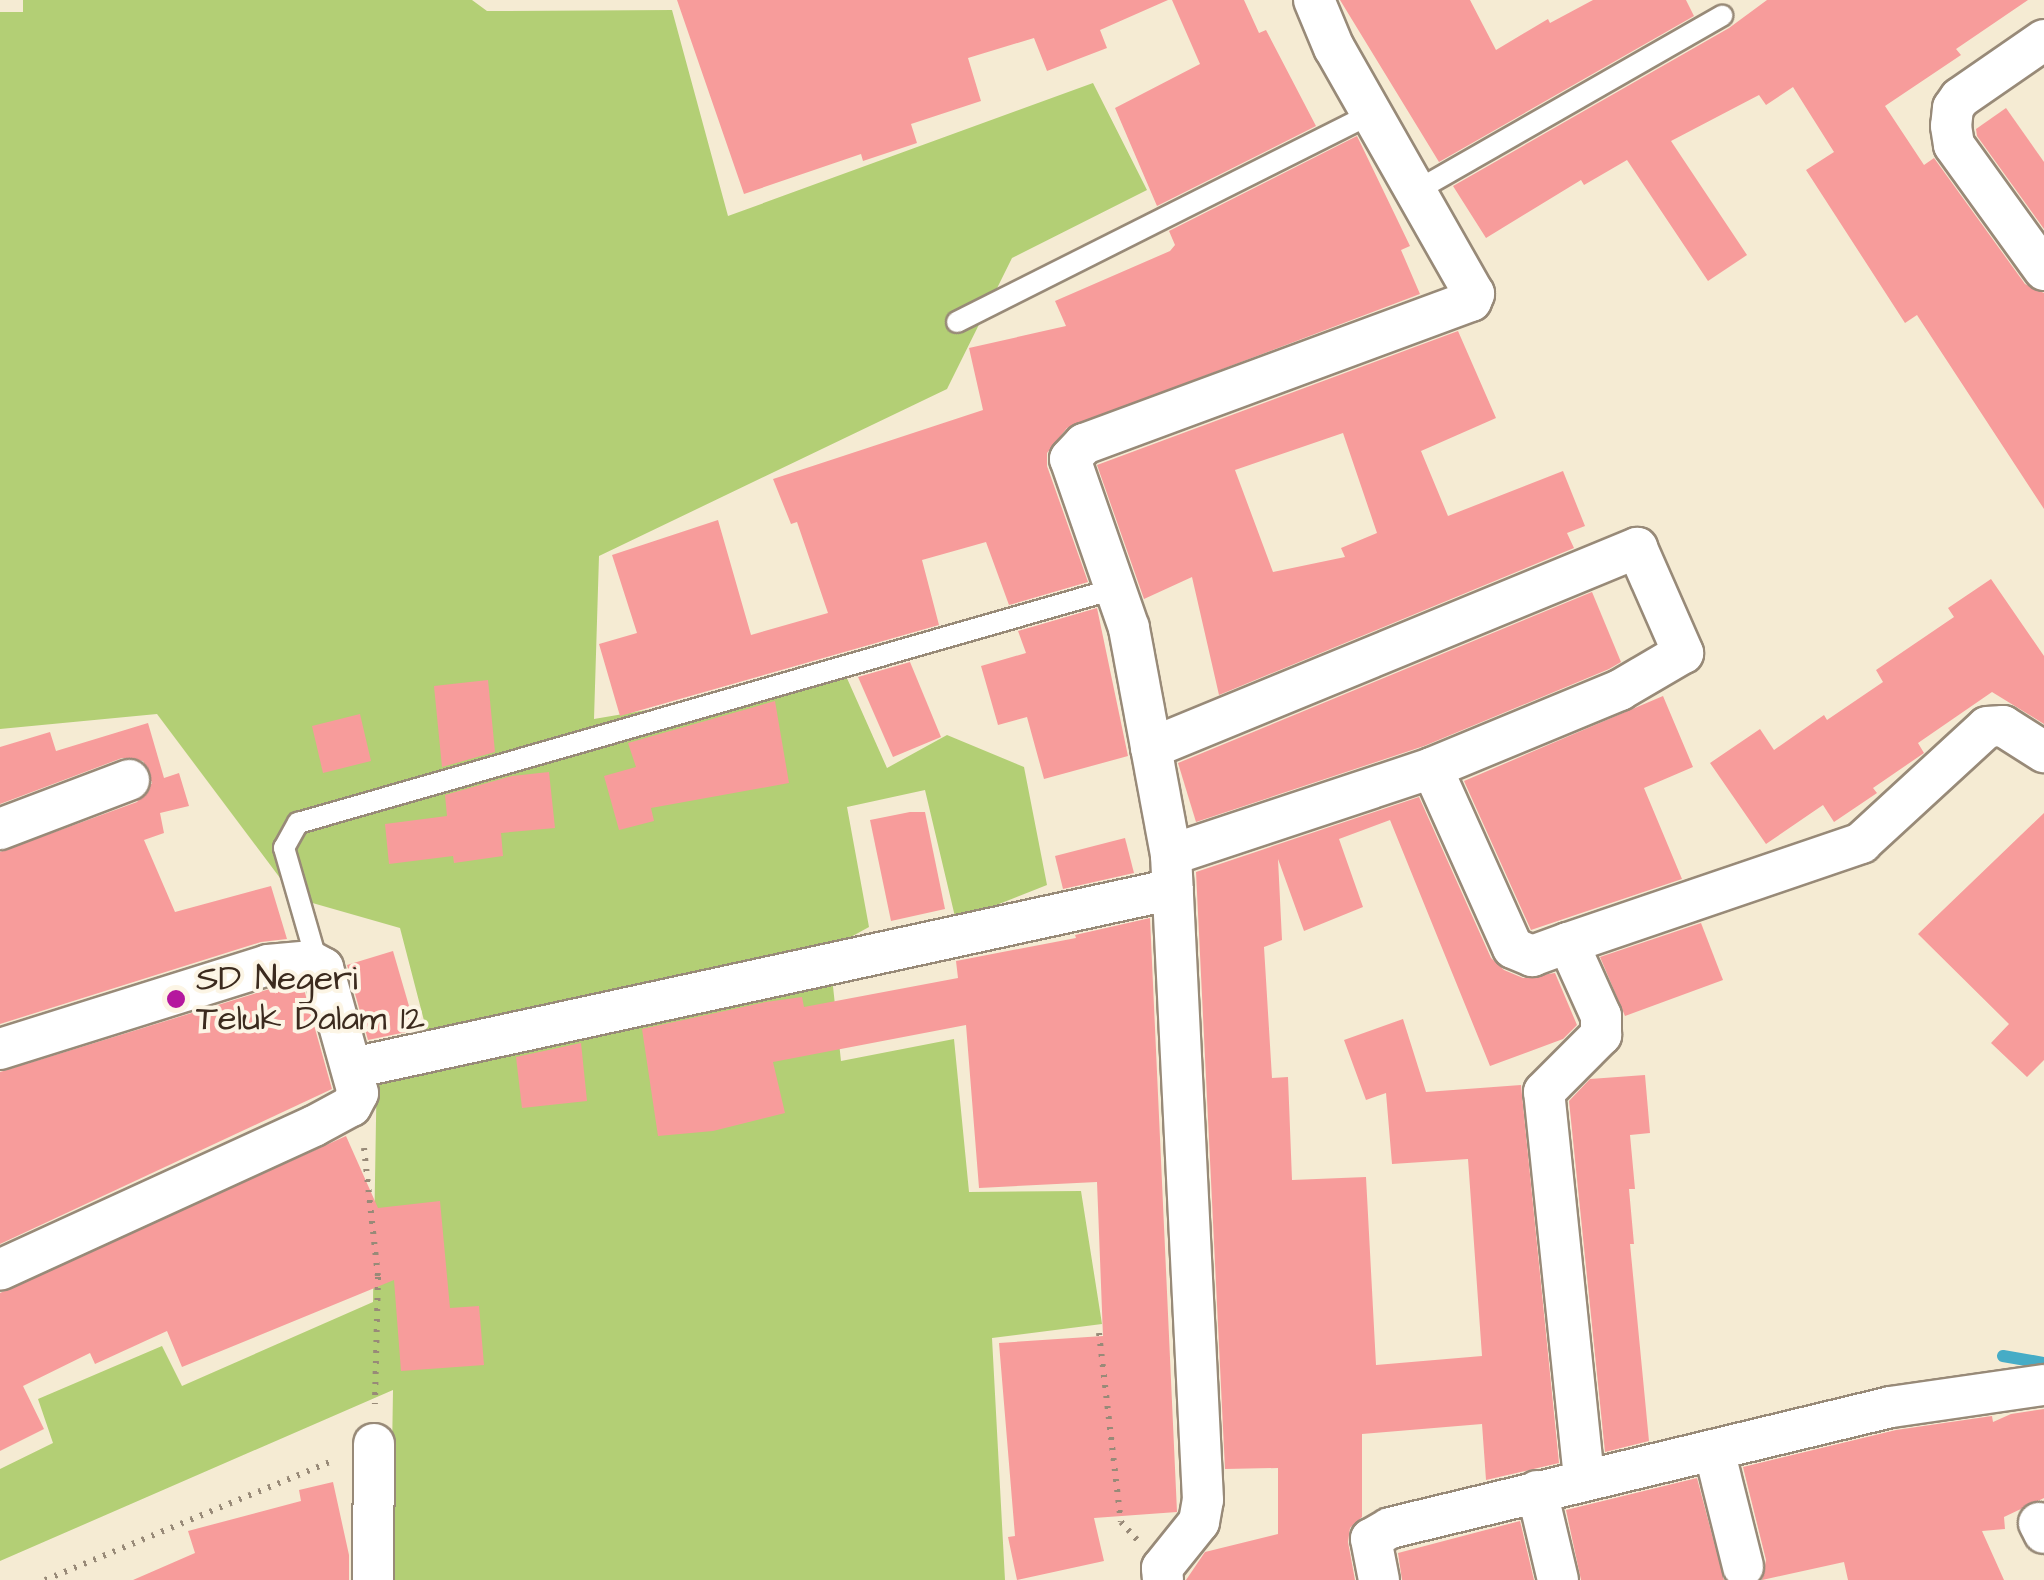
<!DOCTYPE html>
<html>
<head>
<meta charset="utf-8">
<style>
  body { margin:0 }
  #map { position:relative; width:2044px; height:1580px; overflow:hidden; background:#f5ebd3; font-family:"Architects Daughter",sans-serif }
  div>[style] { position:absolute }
  .green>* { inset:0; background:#b3cf75 }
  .stream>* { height:12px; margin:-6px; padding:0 6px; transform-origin:6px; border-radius:6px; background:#46acc6 }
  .building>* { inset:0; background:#f79c9b }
  .path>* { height:6px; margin-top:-3px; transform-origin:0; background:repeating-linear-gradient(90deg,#988a78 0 2.5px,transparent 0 10.5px) }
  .roads { filter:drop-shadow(2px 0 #988a78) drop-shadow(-2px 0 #988a78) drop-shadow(0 2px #988a78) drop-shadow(0 -2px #988a78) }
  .service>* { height:20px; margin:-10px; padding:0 10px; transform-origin:10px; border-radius:10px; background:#fff }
  .minor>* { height:40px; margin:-20px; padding:0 20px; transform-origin:20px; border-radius:20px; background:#fff }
  .dots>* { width:28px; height:28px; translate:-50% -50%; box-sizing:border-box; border:5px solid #fcf5e5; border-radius:50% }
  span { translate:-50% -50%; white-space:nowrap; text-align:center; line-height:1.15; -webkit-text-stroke:8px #fcf5e5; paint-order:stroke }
  .poi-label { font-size:35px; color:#3b2a1e }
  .left { translate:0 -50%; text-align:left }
</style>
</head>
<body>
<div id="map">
  <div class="green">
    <i style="clip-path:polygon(23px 0,472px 0,487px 11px,672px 10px,728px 216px,1093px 83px,1147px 190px,1012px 258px,947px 389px,599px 556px,594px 719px,846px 676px,887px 768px,947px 735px,1024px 767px,1047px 885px,956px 921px,925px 790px,847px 807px,869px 927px,829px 949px,841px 1061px,954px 1039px,969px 1192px,1081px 1191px,1102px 1324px,992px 1338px,1005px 1580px,390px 1580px,393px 1390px,0 1561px,0 1469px,53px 1443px,38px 1399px,162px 1346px,182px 1386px,373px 1302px,377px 1059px,428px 1036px,400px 928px,295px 898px,157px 714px,0 729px,0 12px,23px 12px)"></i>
  </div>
  <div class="stream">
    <i style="left:2003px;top:1356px;width:42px;rotate:9.7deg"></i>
  </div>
  <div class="building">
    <i style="clip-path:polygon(677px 0,1168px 0,1100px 30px,1107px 48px,1047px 71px,1034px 38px,968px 58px,981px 101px,911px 124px,917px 143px,863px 161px,861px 154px,744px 194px)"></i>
    <i style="clip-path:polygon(1172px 0,1244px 0,1259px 33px,1266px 30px,1316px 126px,1157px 206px,1115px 108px,1200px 64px)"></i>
    <i style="clip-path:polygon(1340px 0,1470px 0,1496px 50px,1548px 19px,1550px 23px,1593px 0,1686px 0,1694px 16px,1439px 162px)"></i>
    <i style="clip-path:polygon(1767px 0,2028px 0,1956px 49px,1961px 55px,1885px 106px,1924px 165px,1934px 158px,2025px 284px,2044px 293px,2044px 509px,1917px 315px,1905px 323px,1806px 170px,1834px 152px,1793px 87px,1766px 105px,1759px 95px,1671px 141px,1747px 255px,1708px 281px,1627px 160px,1584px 185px,1581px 180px,1486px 238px,1453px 186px,1729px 28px)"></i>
    <i style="clip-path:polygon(2006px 108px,2044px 162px,2044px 229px,1977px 136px,1976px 129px)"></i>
    <i style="clip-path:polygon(1357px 136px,1410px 246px,1401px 250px,1420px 294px,1067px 428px,1047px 453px,1047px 466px,1088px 582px,1009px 605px,986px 542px,922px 560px,939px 625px,620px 716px,599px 644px,637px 633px,612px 555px,718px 520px,751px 635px,828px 613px,797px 522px,791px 524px,773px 479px,983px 410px,969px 348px,1066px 326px,1055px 301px,1170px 251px,1175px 245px,1169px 231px)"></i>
    <i style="clip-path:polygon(evenodd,1458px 331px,1496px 418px,1421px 451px,1448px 516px,1563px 471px,1585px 526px,1567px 533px,1574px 548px,1219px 695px,1192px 577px,1144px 599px,1097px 465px,1458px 331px,1343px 433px,1377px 533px,1341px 548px,1345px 557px,1273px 572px,1235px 470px,1343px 433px)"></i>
    <i style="clip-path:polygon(1991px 579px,2044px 656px,2044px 724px,1992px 692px,1918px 743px,1924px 753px,1873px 788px,1877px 793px,1834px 822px,1823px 805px,1766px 844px,1710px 763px,1760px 729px,1774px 750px,1824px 715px,1827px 720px,1883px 682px,1876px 670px,1954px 617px,1948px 608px)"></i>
    <i style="clip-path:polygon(1592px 592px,1621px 662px,1609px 669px,1424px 746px,1196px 822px,1178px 763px)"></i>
    <i style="clip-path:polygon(1097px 608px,1128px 756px,1044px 779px,1027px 717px,998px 725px,981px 666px,1026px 653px,1018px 631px)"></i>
    <i style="clip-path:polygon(910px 662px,941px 737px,893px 757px,858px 677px)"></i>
    <i style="clip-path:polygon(488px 680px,495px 752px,442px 767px,434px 686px)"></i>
    <i style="clip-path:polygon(1663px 696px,1693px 767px,1644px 788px,1682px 879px,1531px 930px,1464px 781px)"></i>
    <i style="clip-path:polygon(775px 701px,789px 783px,651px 808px,654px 821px,619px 830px,604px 776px,636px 767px,628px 743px)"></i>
    <i style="clip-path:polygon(360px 714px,371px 761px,323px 773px,312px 726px)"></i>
    <i style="clip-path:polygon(148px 723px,164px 778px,179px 773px,189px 806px,160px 813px,164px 833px,144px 840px,175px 912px,271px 886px,287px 939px,261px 942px,0 1024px,0 852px,137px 802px,152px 783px,143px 761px,122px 758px,0 804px,0 747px,50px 732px,56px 751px)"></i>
    <i style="clip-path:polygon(549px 772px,555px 828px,501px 833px,503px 856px,454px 863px,453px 856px,389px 864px,385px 824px,447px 816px,445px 795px,512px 776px)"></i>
    <i style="clip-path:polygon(1419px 797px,1491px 958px,1504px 970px,1523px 978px,1555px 973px,1577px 1025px,1563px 1039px,1490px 1066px,1390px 820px,1339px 839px,1363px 907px,1304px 931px,1278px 859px,1282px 940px,1264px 947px,1272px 1078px,1288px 1077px,1292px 1180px,1366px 1177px,1376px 1365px,1482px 1356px,1468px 1159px,1392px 1164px,1386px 1093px,1366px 1100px,1344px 1040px,1403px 1019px,1426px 1092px,1521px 1085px,1559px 1463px,1486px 1480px,1482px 1424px,1362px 1434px,1362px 1517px,1350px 1528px,1348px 1542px,1355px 1580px,1186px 1580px,1205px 1552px,1278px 1534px,1278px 1468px,1225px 1469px,1196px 872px)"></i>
    <i style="clip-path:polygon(910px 812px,925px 812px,945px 909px,891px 921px,870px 820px)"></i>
    <i style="clip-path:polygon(2044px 813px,2044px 1060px,2027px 1077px,1991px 1043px,2009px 1024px,1918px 934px)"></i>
    <i style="clip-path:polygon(1125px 838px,1134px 873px,1063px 889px,1055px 856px)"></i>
    <i style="clip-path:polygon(1150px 918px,1177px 1512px,1094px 1518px,1104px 1561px,1017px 1580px,1008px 1537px,1015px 1536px,999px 1343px,1103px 1336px,1097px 1182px,979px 1188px,966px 1025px,773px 1062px,785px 1113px,713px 1131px,658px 1136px,642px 1029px,766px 1002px,802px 997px,804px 1007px,958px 978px,956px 961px,1076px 938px,1075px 935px)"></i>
    <i style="clip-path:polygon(1701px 923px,1723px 980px,1625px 1016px,1600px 957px)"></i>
    <i style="clip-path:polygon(393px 951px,416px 1030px,368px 1040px,347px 965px)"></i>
    <i style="clip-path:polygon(303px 986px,332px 1089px,0 1244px,0 1072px,273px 988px)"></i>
    <i style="clip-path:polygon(581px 1043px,587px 1101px,522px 1108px,516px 1057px)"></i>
    <i style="clip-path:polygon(1645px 1075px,1650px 1133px,1630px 1135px,1635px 1189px,1629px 1189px,1634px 1244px,1630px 1244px,1649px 1441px,1605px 1452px,1569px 1101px,1590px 1079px)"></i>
    <i style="clip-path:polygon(346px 1136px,378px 1208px,440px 1201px,450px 1308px,479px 1306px,484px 1365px,401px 1371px,394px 1280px,182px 1367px,167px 1331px,95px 1364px,90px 1353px,23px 1386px,44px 1429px,0 1451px,0 1293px)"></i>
    <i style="clip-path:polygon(2044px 1409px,2044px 1498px,2004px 1517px,2005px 1529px,1982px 1531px,2004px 1580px,1848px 1580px,1844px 1562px,1762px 1580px,1766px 1560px,1743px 1467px,1896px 1430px,1992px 1416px,1993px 1422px,2011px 1414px)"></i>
    <i style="clip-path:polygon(1697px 1478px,1724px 1580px,1581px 1580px,1566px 1510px)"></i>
    <i style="clip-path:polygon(333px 1482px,349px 1555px,349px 1580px,133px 1580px,195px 1553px,188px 1531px,301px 1501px,299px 1490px)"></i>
    <i style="clip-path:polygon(1520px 1521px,1534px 1580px,1402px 1580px,1398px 1553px)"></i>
  </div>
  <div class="path">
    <i style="left:364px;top:1148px;width:130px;rotate:83.8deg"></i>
    <i style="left:378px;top:1277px;width:127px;rotate:91.4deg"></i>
    <i style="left:1099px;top:1333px;width:190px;rotate:83.4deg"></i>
    <i style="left:1121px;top:1522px;width:24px;rotate:48deg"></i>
    <i style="left:45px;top:1580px;width:314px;rotate:-22.5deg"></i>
  </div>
  <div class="roads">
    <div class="service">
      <i style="left:1416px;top:191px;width:353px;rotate:-29.8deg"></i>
      <i style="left:957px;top:322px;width:465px;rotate:-26.7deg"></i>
      <i style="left:317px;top:962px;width:119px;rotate:-106.1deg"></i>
      <i style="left:284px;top:848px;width:29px;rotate:-61deg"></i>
      <i style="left:298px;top:823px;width:849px;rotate:-16deg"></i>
    </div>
    <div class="minor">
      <i style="left:2044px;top:40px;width:102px;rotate:145.4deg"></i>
      <i style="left:1960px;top:98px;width:12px;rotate:125deg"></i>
      <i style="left:1953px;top:108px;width:18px;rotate:96deg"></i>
      <i style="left:1951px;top:126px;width:19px;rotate:81deg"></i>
      <i style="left:1954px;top:145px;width:154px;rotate:54.2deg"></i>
      <i style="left:1151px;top:748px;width:526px;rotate:-22.37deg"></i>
      <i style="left:1637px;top:548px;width:115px;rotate:66.3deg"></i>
      <i style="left:1683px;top:653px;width:73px;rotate:149.6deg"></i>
      <i style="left:1620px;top:690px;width:204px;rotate:157.5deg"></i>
      <i style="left:1432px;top:768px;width:275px;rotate:161.6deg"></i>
      <i style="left:1432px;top:768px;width:197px;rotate:65.8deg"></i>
      <i style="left:1513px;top:948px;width:21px;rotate:23deg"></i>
      <i style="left:1532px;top:956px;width:38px;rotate:-20deg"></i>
      <i style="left:0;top:829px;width:138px;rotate:-20.8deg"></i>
      <i style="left:0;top:1049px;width:281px;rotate:-17.4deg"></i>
      <i style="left:268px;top:965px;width:42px;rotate:-5.4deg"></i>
      <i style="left:310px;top:961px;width:15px;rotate:28deg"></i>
      <i style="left:323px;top:968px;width:130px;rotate:74.4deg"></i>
      <i style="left:358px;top:1093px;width:15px;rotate:118deg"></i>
      <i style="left:351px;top:1106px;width:42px;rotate:151.6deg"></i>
      <i style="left:314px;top:1126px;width:345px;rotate:155.4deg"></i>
      <i style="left:353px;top:1068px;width:839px;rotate:-12.31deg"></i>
      <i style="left:1714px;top:1450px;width:120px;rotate:76deg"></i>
      <i style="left:1584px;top:1478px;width:388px;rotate:-95.9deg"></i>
      <i style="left:1544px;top:1092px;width:81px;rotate:-45deg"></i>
      <i style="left:1601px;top:1035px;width:19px;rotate:-90deg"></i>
      <i style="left:1601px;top:1016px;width:80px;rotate:-114.3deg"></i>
      <i style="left:1568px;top:943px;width:310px;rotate:-18.8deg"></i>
      <i style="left:1861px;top:843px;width:171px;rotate:-42.6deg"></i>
      <i style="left:1987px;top:727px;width:16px;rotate:-4deg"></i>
      <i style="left:2003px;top:726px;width:49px;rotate:32.4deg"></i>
      <i style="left:1537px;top:1491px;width:91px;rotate:76.7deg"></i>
      <i style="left:2039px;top:1523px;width:11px;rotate:63deg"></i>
      <i style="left:373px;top:1580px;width:136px;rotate:-89.6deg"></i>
      <i style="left:1163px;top:1580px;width:12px;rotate:-95deg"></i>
      <i style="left:1162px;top:1568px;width:59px;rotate:-51.2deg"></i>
      <i style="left:1199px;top:1522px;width:22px;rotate:-80deg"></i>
      <i style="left:1203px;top:1500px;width:646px;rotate:-92.84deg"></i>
      <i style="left:1171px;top:855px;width:231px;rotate:-100.5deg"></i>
      <i style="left:1129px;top:628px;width:179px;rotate:-109.2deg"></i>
      <i style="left:1070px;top:459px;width:21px;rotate:-47deg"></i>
      <i style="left:1084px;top:444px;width:413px;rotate:-20.3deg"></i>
      <i style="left:1471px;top:301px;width:8px;rotate:-67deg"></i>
      <i style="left:1474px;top:294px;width:283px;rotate:-119.6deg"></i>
      <i style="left:1334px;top:48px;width:52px;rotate:-112.6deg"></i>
      <i style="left:1379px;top:1580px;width:42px;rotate:-101deg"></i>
      <i style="left:1371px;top:1539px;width:22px;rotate:-30deg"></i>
      <i style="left:1390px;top:1528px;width:515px;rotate:-13.58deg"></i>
      <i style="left:1891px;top:1407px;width:155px;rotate:-8.2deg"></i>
    </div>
  </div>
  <div class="dots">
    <i style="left:176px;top:999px;background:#b5179e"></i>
  </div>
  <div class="poi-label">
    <span class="left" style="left:196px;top:999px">SD Negeri<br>Teluk Dalam 12</span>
  </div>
</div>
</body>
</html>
